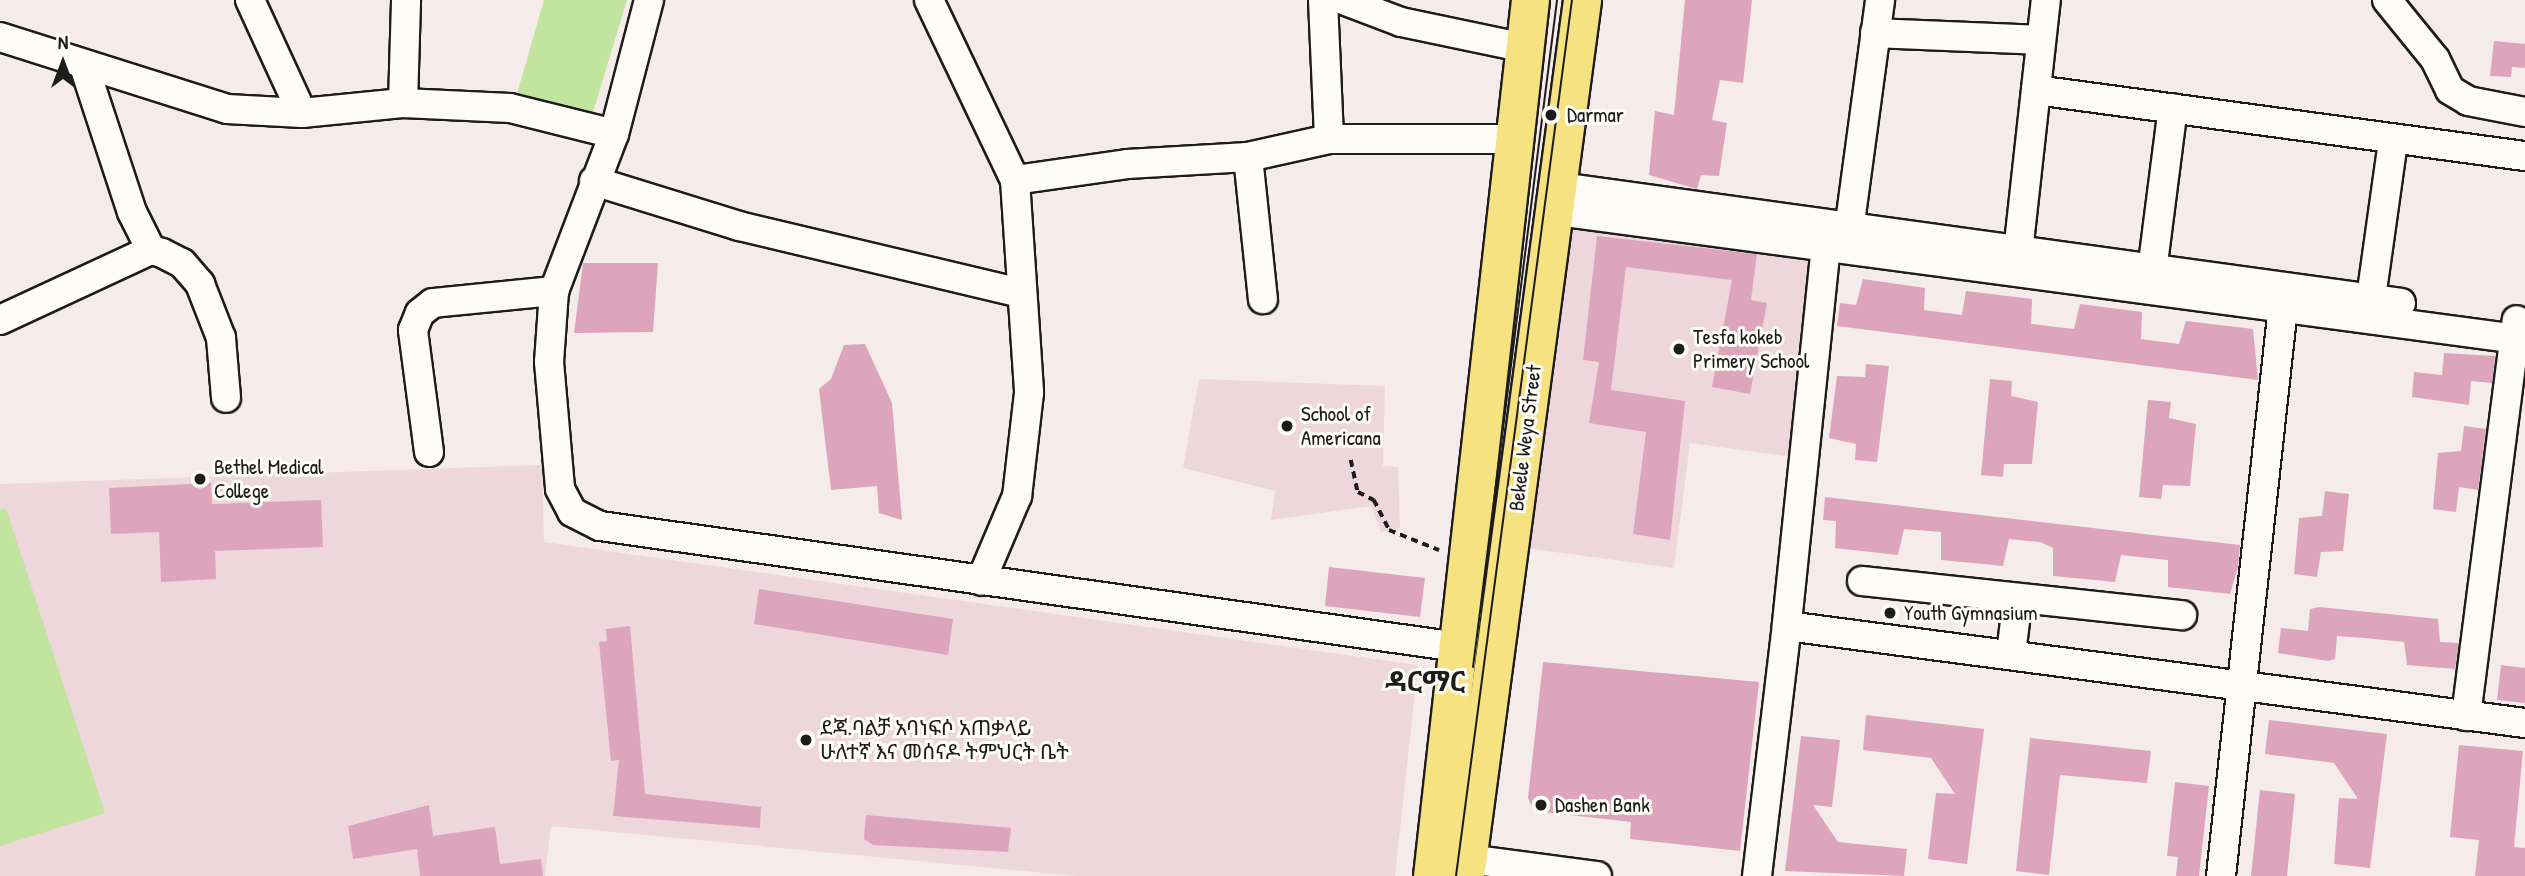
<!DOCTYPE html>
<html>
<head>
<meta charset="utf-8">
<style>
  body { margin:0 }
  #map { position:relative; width:2525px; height:876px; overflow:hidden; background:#f6ebeb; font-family:"Patrick Hand","Noto Sans Ethiopic",sans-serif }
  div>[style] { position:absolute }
  .built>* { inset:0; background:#eed6dd }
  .green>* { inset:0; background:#c1e49e }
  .building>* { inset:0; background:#dca5bb }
  .path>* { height:3.5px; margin-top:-1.75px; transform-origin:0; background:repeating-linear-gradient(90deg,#1c1c1c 0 7px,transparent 0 12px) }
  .roads { filter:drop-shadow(2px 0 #1c1c1c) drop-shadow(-2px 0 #1c1c1c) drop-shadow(0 2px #1c1c1c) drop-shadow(0 -2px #1c1c1c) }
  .minor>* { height:28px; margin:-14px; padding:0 14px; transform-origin:14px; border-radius:14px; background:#fdfcf7 }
  .major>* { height:37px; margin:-18.5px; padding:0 18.5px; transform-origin:18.5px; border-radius:18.5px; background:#f7e281 }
  .tram>* { height:2px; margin:-1px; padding:0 1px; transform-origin:1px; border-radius:1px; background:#1c1c1c }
  .dots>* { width:19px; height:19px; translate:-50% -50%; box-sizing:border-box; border:4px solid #fdfcf7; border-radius:50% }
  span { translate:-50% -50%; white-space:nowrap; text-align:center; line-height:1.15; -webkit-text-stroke:6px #fdfcf7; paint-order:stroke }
  .poi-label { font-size:21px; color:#1c1c1c }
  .left { translate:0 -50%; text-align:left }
  .street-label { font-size:21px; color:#1c1c1c }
  .district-label { font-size:28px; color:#1c1c1c; font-weight:700 }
  .north { position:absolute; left:28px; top:28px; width:70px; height:70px; -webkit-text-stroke:5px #fdfcf7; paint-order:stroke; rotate:0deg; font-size:19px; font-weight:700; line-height:28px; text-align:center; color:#1c1c1c }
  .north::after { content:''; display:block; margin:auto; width:24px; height:32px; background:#1c1c1c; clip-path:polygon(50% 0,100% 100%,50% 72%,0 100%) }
</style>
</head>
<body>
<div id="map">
  <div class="built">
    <i style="clip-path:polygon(1568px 217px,1819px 254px,1793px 457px,1690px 443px,1674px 568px,1525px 548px)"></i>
    <i style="clip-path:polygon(1199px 379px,1385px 386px,1383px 466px,1398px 467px,1400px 528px,1381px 532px,1371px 506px,1271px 520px,1275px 491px,1183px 468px)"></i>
    <i style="clip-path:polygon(542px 465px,544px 542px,1418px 665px,1395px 876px,1075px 876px,551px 826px,545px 876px,0 876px,0 484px)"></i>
  </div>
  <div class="green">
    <i style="clip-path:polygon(544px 0,627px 0,591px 119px,516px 97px)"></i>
    <i style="clip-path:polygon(6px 508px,105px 813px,0 846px,0 510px)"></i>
  </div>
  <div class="building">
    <i style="clip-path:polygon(1685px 0,1752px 0,1743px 83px,1720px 80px,1712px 120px,1727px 123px,1719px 176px,1701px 175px,1697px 189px,1649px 175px,1655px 111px,1674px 115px)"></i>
    <i style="clip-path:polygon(2494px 41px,2525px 44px,2525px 68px,2512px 67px,2511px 77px,2490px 76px)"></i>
    <i style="clip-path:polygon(1597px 236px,1757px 254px,1751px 300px,1767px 303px,1750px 394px,1712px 387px,1732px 280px,1626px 267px,1611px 390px,1685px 401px,1670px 540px,1633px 534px,1646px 432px,1589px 423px,1599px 362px,1583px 360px)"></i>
    <i style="clip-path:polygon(583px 263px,658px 263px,653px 332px,574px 333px)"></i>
    <i style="clip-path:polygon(1863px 279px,1925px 288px,1924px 310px,1962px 315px,1966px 291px,2032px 299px,2031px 324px,2074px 329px,2080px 304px,2142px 312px,2141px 339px,2179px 344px,2186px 321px,2253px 329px,2258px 380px,1837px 326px,1840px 303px,1856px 305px)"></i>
    <i style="clip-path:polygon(865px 344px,892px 403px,902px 520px,879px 513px,877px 486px,831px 490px,819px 389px,831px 379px,844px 345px)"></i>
    <i style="clip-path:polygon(2444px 353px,2495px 356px,2492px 383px,2471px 381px,2469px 405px,2412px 397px,2414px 372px,2442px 375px)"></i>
    <i style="clip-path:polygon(1866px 364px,1889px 366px,1877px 462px,1855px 460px,1856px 444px,1829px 438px,1837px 376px,1865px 377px)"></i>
    <i style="clip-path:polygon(1990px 379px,2012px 381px,2011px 396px,2038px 402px,2032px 464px,2004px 464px,2003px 477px,1981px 475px)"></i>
    <i style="clip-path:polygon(2148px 400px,2171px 402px,2169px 418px,2196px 424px,2190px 486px,2163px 485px,2161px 499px,2139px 497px)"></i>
    <i style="clip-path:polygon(2464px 426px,2486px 429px,2478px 490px,2459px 487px,2456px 512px,2433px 509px,2438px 453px,2461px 451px)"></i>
    <i style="clip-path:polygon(211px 483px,212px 504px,321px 500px,323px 547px,215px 551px,216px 579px,161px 582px,159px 532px,111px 534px,109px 488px)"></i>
    <i style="clip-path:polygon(2325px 491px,2349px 494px,2343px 551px,2321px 552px,2317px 577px,2294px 574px,2299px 518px,2322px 516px)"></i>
    <i style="clip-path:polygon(1825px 497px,2240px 545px,2238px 567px,2230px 594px,2168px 587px,2168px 560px,2121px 555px,2115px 582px,2053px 576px,2053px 548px,2040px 542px,2009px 539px,2003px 566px,1941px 560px,1941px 532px,1904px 529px,1898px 555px,1835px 548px,1836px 521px,1823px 520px)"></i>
    <i style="clip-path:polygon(1329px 567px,1425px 578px,1420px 617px,1325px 606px)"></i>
    <i style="clip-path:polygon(759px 589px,953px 619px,948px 655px,754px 624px)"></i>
    <i style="clip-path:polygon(2319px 607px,2438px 619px,2440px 642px,2459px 643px,2455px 669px,2407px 665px,2404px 642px,2365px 638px,2337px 636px,2335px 659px,2328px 661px,2278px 653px,2281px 628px,2308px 631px,2310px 609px)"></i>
    <i style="clip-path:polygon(630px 626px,645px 794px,761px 807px,760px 828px,613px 816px,619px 760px,611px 761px,599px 642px,607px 641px,606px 629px)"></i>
    <i style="clip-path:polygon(1543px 662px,1759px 682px,1740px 851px,1630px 839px,1631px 822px,1534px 811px,1528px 798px)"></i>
    <i style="clip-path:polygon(2501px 665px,2525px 668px,2525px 703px,2497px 700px)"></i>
    <i style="clip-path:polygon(1866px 715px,1984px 729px,1967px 864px,1928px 859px,1936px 793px,1955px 794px,1931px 758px,1863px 750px)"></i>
    <i style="clip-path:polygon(2269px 720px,2387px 734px,2370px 868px,2334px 864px,2339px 798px,2358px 799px,2334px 763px,2265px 754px)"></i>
    <i style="clip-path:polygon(1801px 736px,1840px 740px,1832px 807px,1813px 805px,1838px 842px,1907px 849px,1904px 876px,1785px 871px)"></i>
    <i style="clip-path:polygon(2030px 738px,2151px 751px,2147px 783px,2060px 775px,2049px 875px,2016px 871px)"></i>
    <i style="clip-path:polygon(2459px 745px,2523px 751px,2514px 847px,2525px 848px,2525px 876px,2475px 876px,2479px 840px,2450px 837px)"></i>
    <i style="clip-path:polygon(2175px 782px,2209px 786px,2199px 876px,2176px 876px,2178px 857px,2167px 856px)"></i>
    <i style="clip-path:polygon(2260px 790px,2295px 794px,2287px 876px,2251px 876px)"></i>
    <i style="clip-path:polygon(429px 805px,433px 836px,495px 827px,500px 864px,541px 859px,543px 876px,420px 876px,417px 849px,353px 859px,348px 826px)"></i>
    <i style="clip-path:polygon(866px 815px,1011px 828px,1008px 852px,873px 845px,864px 839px)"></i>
  </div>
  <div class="path">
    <i style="left:1351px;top:460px;width:33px;rotate:78deg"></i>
    <i style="left:1358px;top:492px;width:18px;rotate:27deg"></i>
    <i style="left:1374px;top:500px;width:34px;rotate:63deg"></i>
    <i style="left:1389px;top:530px;width:54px;rotate:21.8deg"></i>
  </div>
  <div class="roads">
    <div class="minor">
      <i style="left:250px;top:0;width:124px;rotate:65.3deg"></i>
      <i style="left:649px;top:0;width:138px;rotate:104.6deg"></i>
      <i style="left:614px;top:134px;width:168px;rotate:110.9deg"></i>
      <i style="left:554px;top:291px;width:71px;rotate:94deg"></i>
      <i style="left:549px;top:362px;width:127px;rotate:85deg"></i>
      <i style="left:560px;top:489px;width:26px;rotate:62deg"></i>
      <i style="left:572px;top:512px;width:31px;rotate:27deg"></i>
      <i style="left:600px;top:526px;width:866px;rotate:8.03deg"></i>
      <i style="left:929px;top:0;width:199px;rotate:64.5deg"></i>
      <i style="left:1015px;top:180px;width:213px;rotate:86.2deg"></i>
      <i style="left:1029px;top:393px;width:104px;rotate:96.6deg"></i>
      <i style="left:1017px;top:496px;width:92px;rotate:113deg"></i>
      <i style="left:1323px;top:0;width:139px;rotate:87.5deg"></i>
      <i style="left:1343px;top:0;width:62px;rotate:20.8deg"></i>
      <i style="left:1401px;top:22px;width:127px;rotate:11.8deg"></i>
      <i style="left:2387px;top:0;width:76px;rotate:50.9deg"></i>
      <i style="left:2435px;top:59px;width:34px;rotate:64deg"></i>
      <i style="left:2450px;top:90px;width:21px;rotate:31deg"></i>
      <i style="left:2468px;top:101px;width:58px;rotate:10.9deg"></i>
      <i style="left:1875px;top:33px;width:166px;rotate:2.4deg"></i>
      <i style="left:0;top:37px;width:238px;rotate:17.6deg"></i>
      <i style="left:227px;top:109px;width:75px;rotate:3.1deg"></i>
      <i style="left:302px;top:113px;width:101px;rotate:-5.7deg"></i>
      <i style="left:403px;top:103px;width:107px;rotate:2.7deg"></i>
      <i style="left:510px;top:108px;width:107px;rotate:14deg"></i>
      <i style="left:84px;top:66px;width:154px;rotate:71.8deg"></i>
      <i style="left:132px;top:212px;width:42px;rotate:63.4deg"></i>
      <i style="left:2036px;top:90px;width:493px;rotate:7.7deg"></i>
      <i style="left:403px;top:103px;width:103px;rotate:-88.3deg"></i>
      <i style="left:1248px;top:157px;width:143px;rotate:84deg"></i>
      <i style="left:1015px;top:180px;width:113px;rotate:-8.1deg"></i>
      <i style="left:1127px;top:164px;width:121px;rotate:-3.3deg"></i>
      <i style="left:1248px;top:157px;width:83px;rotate:-12.5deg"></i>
      <i style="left:1329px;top:139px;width:186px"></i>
      <i style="left:594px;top:181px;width:152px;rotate:17.2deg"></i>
      <i style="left:739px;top:226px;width:290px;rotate:13.4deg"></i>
      <i style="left:1561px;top:187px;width:848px;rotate:7.86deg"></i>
      <i style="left:1558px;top:211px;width:976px;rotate:7.6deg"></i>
      <i style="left:1828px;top:226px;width:402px;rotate:95.9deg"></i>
      <i style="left:1787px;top:626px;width:744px;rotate:7.49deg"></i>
      <i style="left:1849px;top:230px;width:232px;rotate:-82.3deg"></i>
      <i style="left:2018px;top:252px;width:254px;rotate:-83.7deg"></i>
      <i style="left:2152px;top:271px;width:164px;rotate:-82.7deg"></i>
      <i style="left:2371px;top:298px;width:159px;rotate:-82deg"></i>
      <i style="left:0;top:320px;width:166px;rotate:-24.9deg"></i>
      <i style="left:151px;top:250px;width:11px;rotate:15deg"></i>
      <i style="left:162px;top:253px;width:22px;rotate:27deg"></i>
      <i style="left:182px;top:263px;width:28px;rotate:49deg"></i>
      <i style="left:200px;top:284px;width:58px;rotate:68.7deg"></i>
      <i style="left:221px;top:338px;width:60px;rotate:85.2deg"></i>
      <i style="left:429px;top:452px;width:123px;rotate:-97.5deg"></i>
      <i style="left:413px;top:330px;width:18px;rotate:-68deg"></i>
      <i style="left:420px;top:313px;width:16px;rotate:-38deg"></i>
      <i style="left:433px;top:303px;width:122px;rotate:-5.7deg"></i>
      <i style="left:1862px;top:581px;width:322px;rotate:6.1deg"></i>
      <i style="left:2011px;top:653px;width:55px;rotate:-82.7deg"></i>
      <i style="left:2466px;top:716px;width:399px;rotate:-82.7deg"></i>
      <i style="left:1468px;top:859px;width:130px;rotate:7.5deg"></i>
      <i style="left:1757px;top:876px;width:252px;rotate:-83.2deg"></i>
      <i style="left:2221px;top:876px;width:590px;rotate:-83.78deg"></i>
    </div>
    <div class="major">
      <i style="left:1432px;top:876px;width:881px;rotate:-83.62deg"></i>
      <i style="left:1465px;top:876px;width:884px;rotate:-82.39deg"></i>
    </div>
  </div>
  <div class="tram">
    <i style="left:1473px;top:667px;width:672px;rotate:-82.82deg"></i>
    <i style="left:1456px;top:876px;width:884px;rotate:-82.46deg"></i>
  </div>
  <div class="dots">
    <i style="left:1551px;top:115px;background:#1c1c1c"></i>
    <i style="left:1679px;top:349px;background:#1c1c1c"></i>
    <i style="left:1287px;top:426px;background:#1c1c1c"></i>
    <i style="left:200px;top:479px;background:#1c1c1c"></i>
    <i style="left:1890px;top:613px;background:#1c1c1c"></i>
    <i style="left:806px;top:740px;background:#1c1c1c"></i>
    <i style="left:1541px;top:805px;background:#1c1c1c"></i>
  </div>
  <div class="poi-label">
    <span class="left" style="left:1567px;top:115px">Darmar</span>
    <span class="left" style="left:1693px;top:349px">Tesfa kokeb<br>Primery School</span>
    <span class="left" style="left:1301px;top:426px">School of<br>Americana</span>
    <span class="left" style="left:214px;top:479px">Bethel Medical<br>College</span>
    <span class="left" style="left:1904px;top:613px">Youth Gymnasium</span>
    <span class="left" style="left:820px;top:740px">ደጃ.ባልቻ አባነፍሶ አጠቃላይ<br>ሁለተኛ እና መሰናዶ ትምህርት ቤት</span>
    <span class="left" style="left:1555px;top:805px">Dashen Bank</span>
  </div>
  <div class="street-label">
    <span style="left:1525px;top:438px;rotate:-83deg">Bekele Weya Street</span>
  </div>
  <div class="district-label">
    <span style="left:1425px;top:681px">ዳርማር</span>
  </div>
  <div class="north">N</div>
</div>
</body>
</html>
